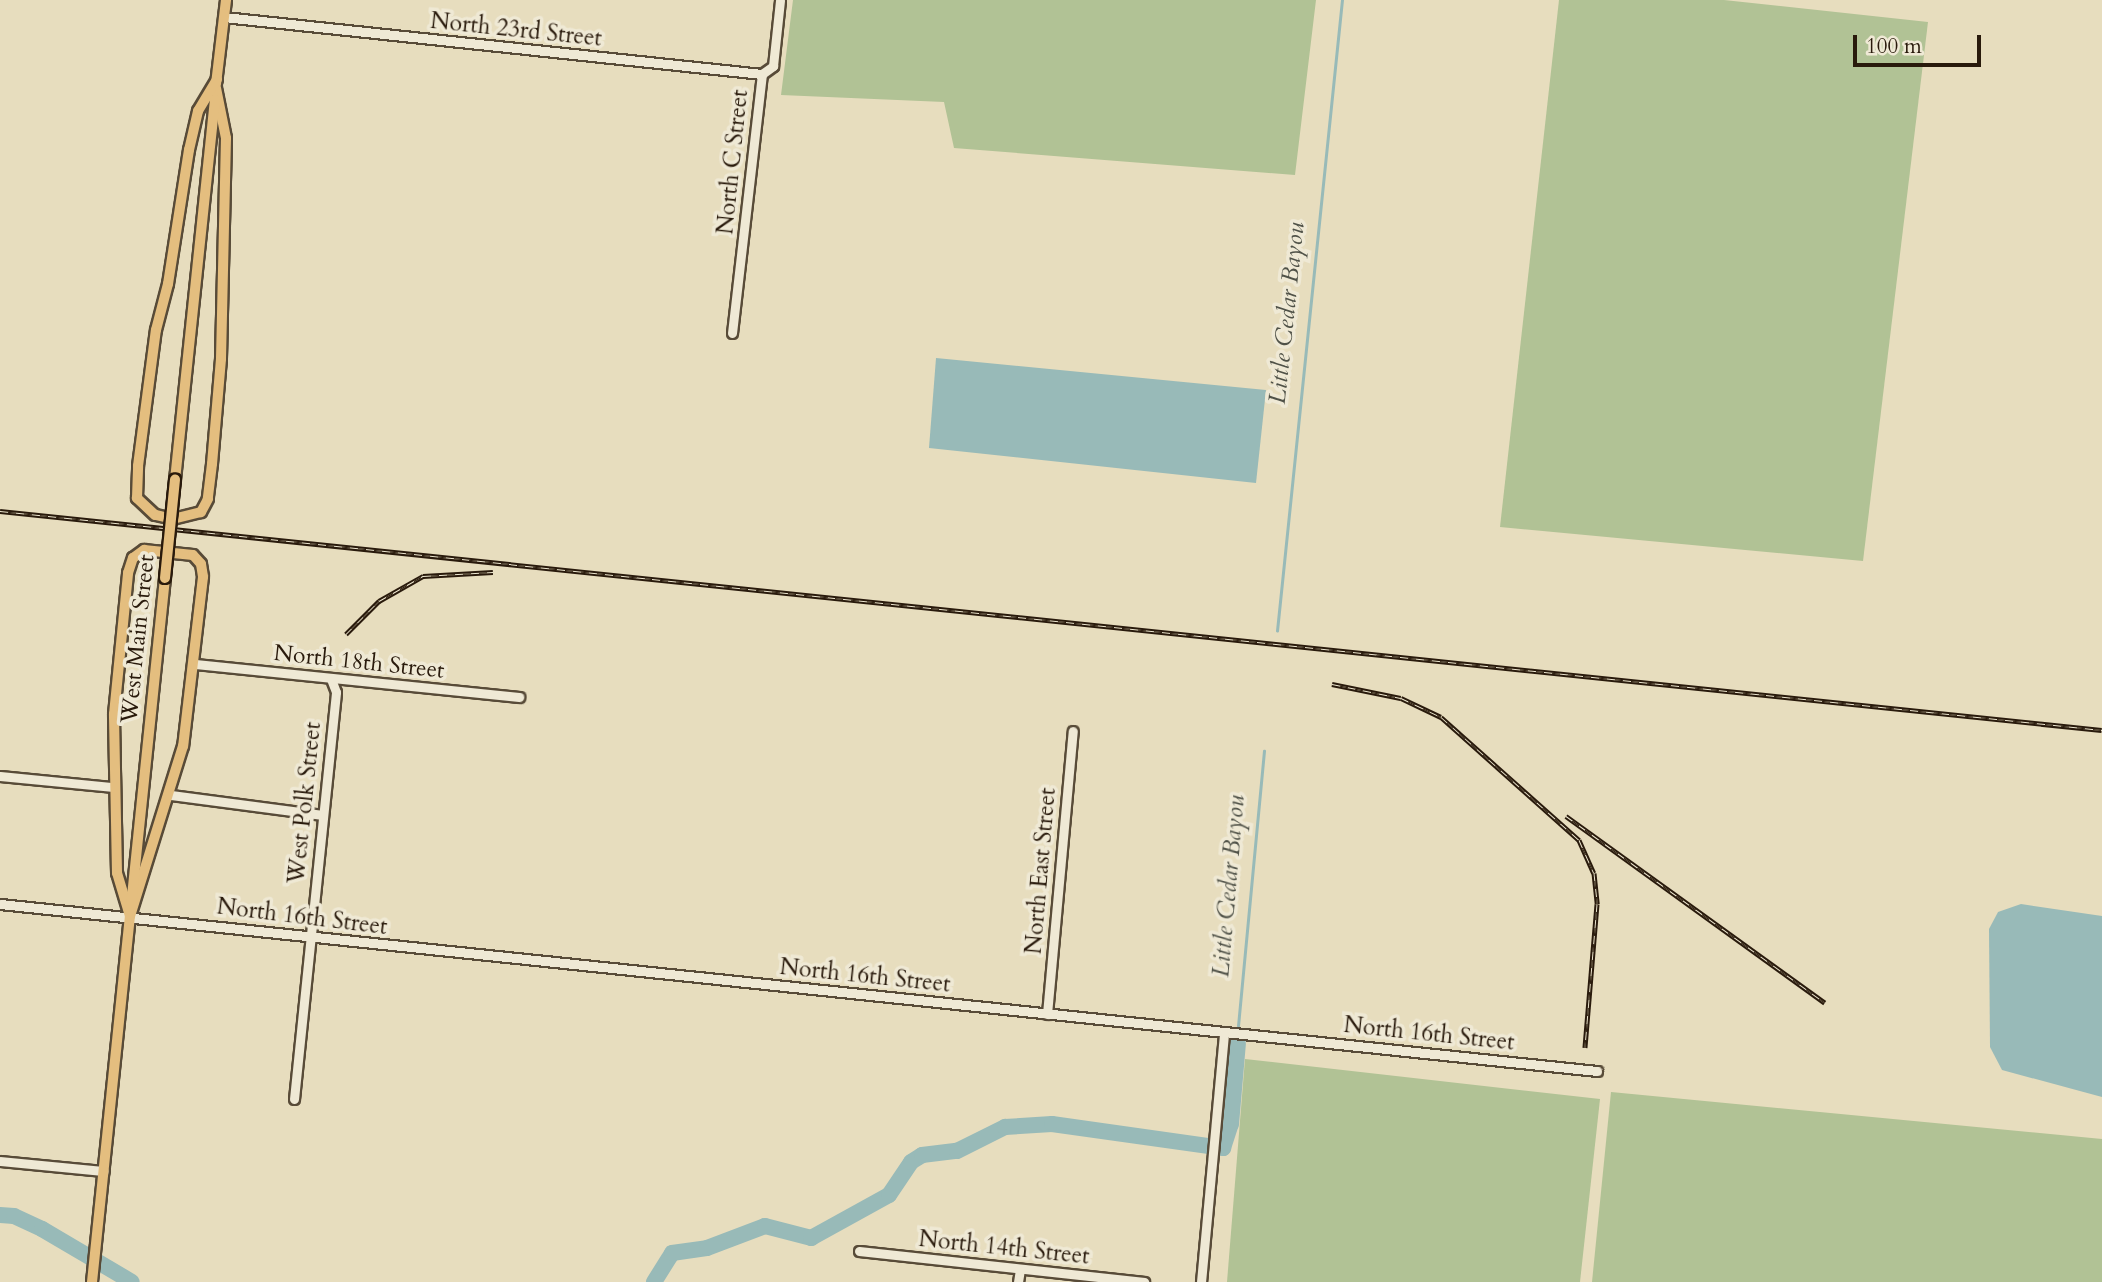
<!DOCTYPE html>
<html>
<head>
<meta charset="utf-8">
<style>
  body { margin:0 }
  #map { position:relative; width:2102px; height:1282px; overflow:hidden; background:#e7ddbe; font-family:Cardo,serif }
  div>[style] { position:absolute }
  .green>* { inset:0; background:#b1c295 }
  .water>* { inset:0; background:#98bab8 }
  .stream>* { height:2.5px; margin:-1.25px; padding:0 1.25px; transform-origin:1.25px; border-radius:1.25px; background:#98bab8 }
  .river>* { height:16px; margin:-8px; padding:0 8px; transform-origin:8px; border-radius:8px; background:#98bab8 }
  .roads { filter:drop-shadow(2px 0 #584b38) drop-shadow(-2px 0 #584b38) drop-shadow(0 2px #584b38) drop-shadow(0 -2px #584b38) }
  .minor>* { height:9px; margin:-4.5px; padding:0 4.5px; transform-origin:4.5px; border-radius:4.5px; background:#efe9d5 }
  .major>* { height:10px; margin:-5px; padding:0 5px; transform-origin:5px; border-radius:5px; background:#e4be7f }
  .rail>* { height:5px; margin-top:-2.5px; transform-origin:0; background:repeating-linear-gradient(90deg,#efe9d5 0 8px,#291a0c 0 16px); box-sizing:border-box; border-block:2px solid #291a0c }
  .bridges { filter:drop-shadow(2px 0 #291a0c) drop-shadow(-2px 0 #291a0c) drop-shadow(0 2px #291a0c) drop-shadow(0 -2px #291a0c) }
  .major-bridge>* { height:10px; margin:-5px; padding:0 5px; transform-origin:5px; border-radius:5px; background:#e4be7f }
  span { translate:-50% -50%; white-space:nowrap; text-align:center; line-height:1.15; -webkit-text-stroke:7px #efe9d5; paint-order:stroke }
  .street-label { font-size:23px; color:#291a0c }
  .water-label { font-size:24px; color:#505248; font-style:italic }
  .scale { position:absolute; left:1853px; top:35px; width:128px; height:32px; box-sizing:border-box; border:4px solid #291a0c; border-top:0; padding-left:9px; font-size:21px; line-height:24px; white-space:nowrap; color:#291a0c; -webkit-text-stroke:5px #efe9d5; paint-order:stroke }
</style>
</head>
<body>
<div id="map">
  <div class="green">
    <i style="clip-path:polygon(793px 0,1316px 0,1295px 175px,954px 148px,944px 102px,781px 95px)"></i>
    <i style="clip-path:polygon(1559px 0,1724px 0,1928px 22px,1863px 561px,1500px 527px)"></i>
    <i style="clip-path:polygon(1245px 1059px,1600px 1099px,1580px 1282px,1227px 1282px)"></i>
    <i style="clip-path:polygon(1611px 1092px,2102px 1139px,2102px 1282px,1592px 1282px)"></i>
  </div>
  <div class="water">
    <i style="clip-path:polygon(936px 358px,1266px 390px,1256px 483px,929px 448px)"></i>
    <i style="clip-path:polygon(2021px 904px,2102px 916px,2102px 1097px,2002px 1070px,1990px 1047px,1989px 929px,1998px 912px)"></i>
  </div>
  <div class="stream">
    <i style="left:1277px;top:631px;width:634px;rotate:-84.12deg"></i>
    <i style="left:1238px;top:1026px;width:276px;rotate:-84.6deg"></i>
  </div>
  <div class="river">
    <i style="left:0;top:1215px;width:14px;rotate:4deg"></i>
    <i style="left:14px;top:1216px;width:31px;rotate:25deg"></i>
    <i style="left:42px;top:1229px;width:104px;rotate:30.5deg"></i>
    <i style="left:654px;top:1282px;width:34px;rotate:-58deg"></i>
    <i style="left:672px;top:1253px;width:35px;rotate:-8deg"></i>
    <i style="left:707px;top:1248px;width:62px;rotate:-20.8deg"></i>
    <i style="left:765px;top:1226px;width:48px;rotate:14.6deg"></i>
    <i style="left:811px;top:1238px;width:89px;rotate:-28.9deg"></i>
    <i style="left:889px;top:1195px;width:40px;rotate:-56deg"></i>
    <i style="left:911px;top:1162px;width:13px;rotate:-32deg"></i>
    <i style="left:922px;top:1155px;width:35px;rotate:-7deg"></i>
    <i style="left:957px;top:1151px;width:54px;rotate:-26.6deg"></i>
    <i style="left:1005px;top:1127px;width:47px;rotate:-3.7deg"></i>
    <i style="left:1052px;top:1124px;width:173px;rotate:8deg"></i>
    <i style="left:1223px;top:1148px;width:25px;rotate:-72deg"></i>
    <i style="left:1231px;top:1124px;width:81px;rotate:-85.1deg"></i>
  </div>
  <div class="roads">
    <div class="minor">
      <i style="left:224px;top:17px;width:541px;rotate:6.05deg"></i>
      <i style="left:732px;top:333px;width:261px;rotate:-83.4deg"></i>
      <i style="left:762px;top:74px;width:14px;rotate:-36deg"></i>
      <i style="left:773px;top:66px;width:66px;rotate:-83.9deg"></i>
      <i style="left:195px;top:664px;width:326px;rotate:5.8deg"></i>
      <i style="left:0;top:776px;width:114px;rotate:5.6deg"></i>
      <i style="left:171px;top:795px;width:153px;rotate:7.5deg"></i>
      <i style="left:0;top:904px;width:1606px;rotate:5.97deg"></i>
      <i style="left:1047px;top:1014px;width:284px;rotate:-84.8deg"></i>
      <i style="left:294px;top:1099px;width:409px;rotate:-84.1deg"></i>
      <i style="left:336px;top:692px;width:14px;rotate:-111deg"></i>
      <i style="left:0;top:1161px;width:104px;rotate:5.5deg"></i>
      <i style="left:859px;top:1251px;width:287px;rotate:6.2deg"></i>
      <i style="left:1018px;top:1282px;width:13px;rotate:-81deg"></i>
      <i style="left:1201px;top:1282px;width:251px;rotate:-84.7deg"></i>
    </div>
    <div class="major">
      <i style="left:216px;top:84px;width:85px;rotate:-83.2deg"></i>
      <i style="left:216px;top:88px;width:51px;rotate:78.7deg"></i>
      <i style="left:226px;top:138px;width:221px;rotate:91.3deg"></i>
      <i style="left:221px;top:359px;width:105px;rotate:94.9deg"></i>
      <i style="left:212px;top:464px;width:35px;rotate:97deg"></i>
      <i style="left:208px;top:499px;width:15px;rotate:118deg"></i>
      <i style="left:201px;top:512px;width:29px;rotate:166deg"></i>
      <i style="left:173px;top:519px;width:18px;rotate:-167deg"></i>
      <i style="left:155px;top:515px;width:25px;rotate:-137deg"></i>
      <i style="left:137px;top:498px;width:32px;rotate:-88deg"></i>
      <i style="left:138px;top:466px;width:137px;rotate:-82.5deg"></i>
      <i style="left:156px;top:330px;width:48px;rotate:-75.4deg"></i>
      <i style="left:168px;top:284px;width:136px;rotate:-81.1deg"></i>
      <i style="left:189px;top:150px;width:40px;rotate:-77deg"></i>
      <i style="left:198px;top:111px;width:37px;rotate:-59deg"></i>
      <i style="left:175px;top:480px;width:382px;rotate:-84deg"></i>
      <i style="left:144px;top:550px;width:49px;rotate:5.8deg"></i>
      <i style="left:193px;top:555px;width:12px;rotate:48deg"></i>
      <i style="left:201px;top:564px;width:13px;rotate:81deg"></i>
      <i style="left:203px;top:577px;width:170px;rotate:96.7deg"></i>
      <i style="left:183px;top:746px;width:178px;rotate:107.3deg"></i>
      <i style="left:130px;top:916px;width:45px;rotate:-106.8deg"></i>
      <i style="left:117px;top:873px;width:159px;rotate:-91.1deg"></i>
      <i style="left:114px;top:714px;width:142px;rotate:-84.3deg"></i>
      <i style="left:128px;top:573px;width:16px;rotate:-72deg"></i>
      <i style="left:133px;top:558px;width:14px;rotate:-36deg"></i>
      <i style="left:92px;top:1282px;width:708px;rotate:-84.08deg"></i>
    </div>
  </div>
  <div class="rail">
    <i style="left:0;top:511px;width:2113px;rotate:5.95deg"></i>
    <i style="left:346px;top:634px;width:47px;rotate:-45deg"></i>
    <i style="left:379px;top:601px;width:51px;rotate:-29.6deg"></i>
    <i style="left:423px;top:576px;width:70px;rotate:-3.3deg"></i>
    <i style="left:1332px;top:684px;width:70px;rotate:11.5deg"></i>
    <i style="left:1401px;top:698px;width:44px;rotate:25.4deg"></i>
    <i style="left:1441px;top:717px;width:185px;rotate:41.7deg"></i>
    <i style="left:1579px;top:840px;width:36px;rotate:66deg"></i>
    <i style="left:1594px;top:873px;width:31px;rotate:84deg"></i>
    <i style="left:1597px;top:904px;width:144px;rotate:94.8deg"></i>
    <i style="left:1566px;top:816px;width:319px;rotate:35.8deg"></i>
  </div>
  <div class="bridges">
    <div class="major-bridge">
      <i style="left:165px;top:578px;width:99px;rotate:-84.2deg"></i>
    </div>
  </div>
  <div class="street-label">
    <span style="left:516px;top:30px;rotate:6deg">North 23rd Street</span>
    <span style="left:733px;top:162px;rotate:-84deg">North C Street</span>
    <span style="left:138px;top:639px;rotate:-84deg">West Main Street</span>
    <span style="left:359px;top:662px;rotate:6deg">North 18th Street</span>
    <span style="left:305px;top:803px;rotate:-84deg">West Polk Street</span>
    <span style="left:1041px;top:871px;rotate:-85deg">North East Street</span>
    <span style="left:302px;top:917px;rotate:7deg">North 16th Street</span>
    <span style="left:865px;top:976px;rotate:6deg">North 16th Street</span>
    <span style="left:1429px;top:1034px;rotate:6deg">North 16th Street</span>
    <span style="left:1004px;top:1248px;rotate:6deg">North 14th Street</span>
  </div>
  <div class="water-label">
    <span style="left:1287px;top:313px;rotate:-84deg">Little Cedar Bayou</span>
    <span style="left:1229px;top:886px;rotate:-85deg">Little Cedar Bayou</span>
  </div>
  <div class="scale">100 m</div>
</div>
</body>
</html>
